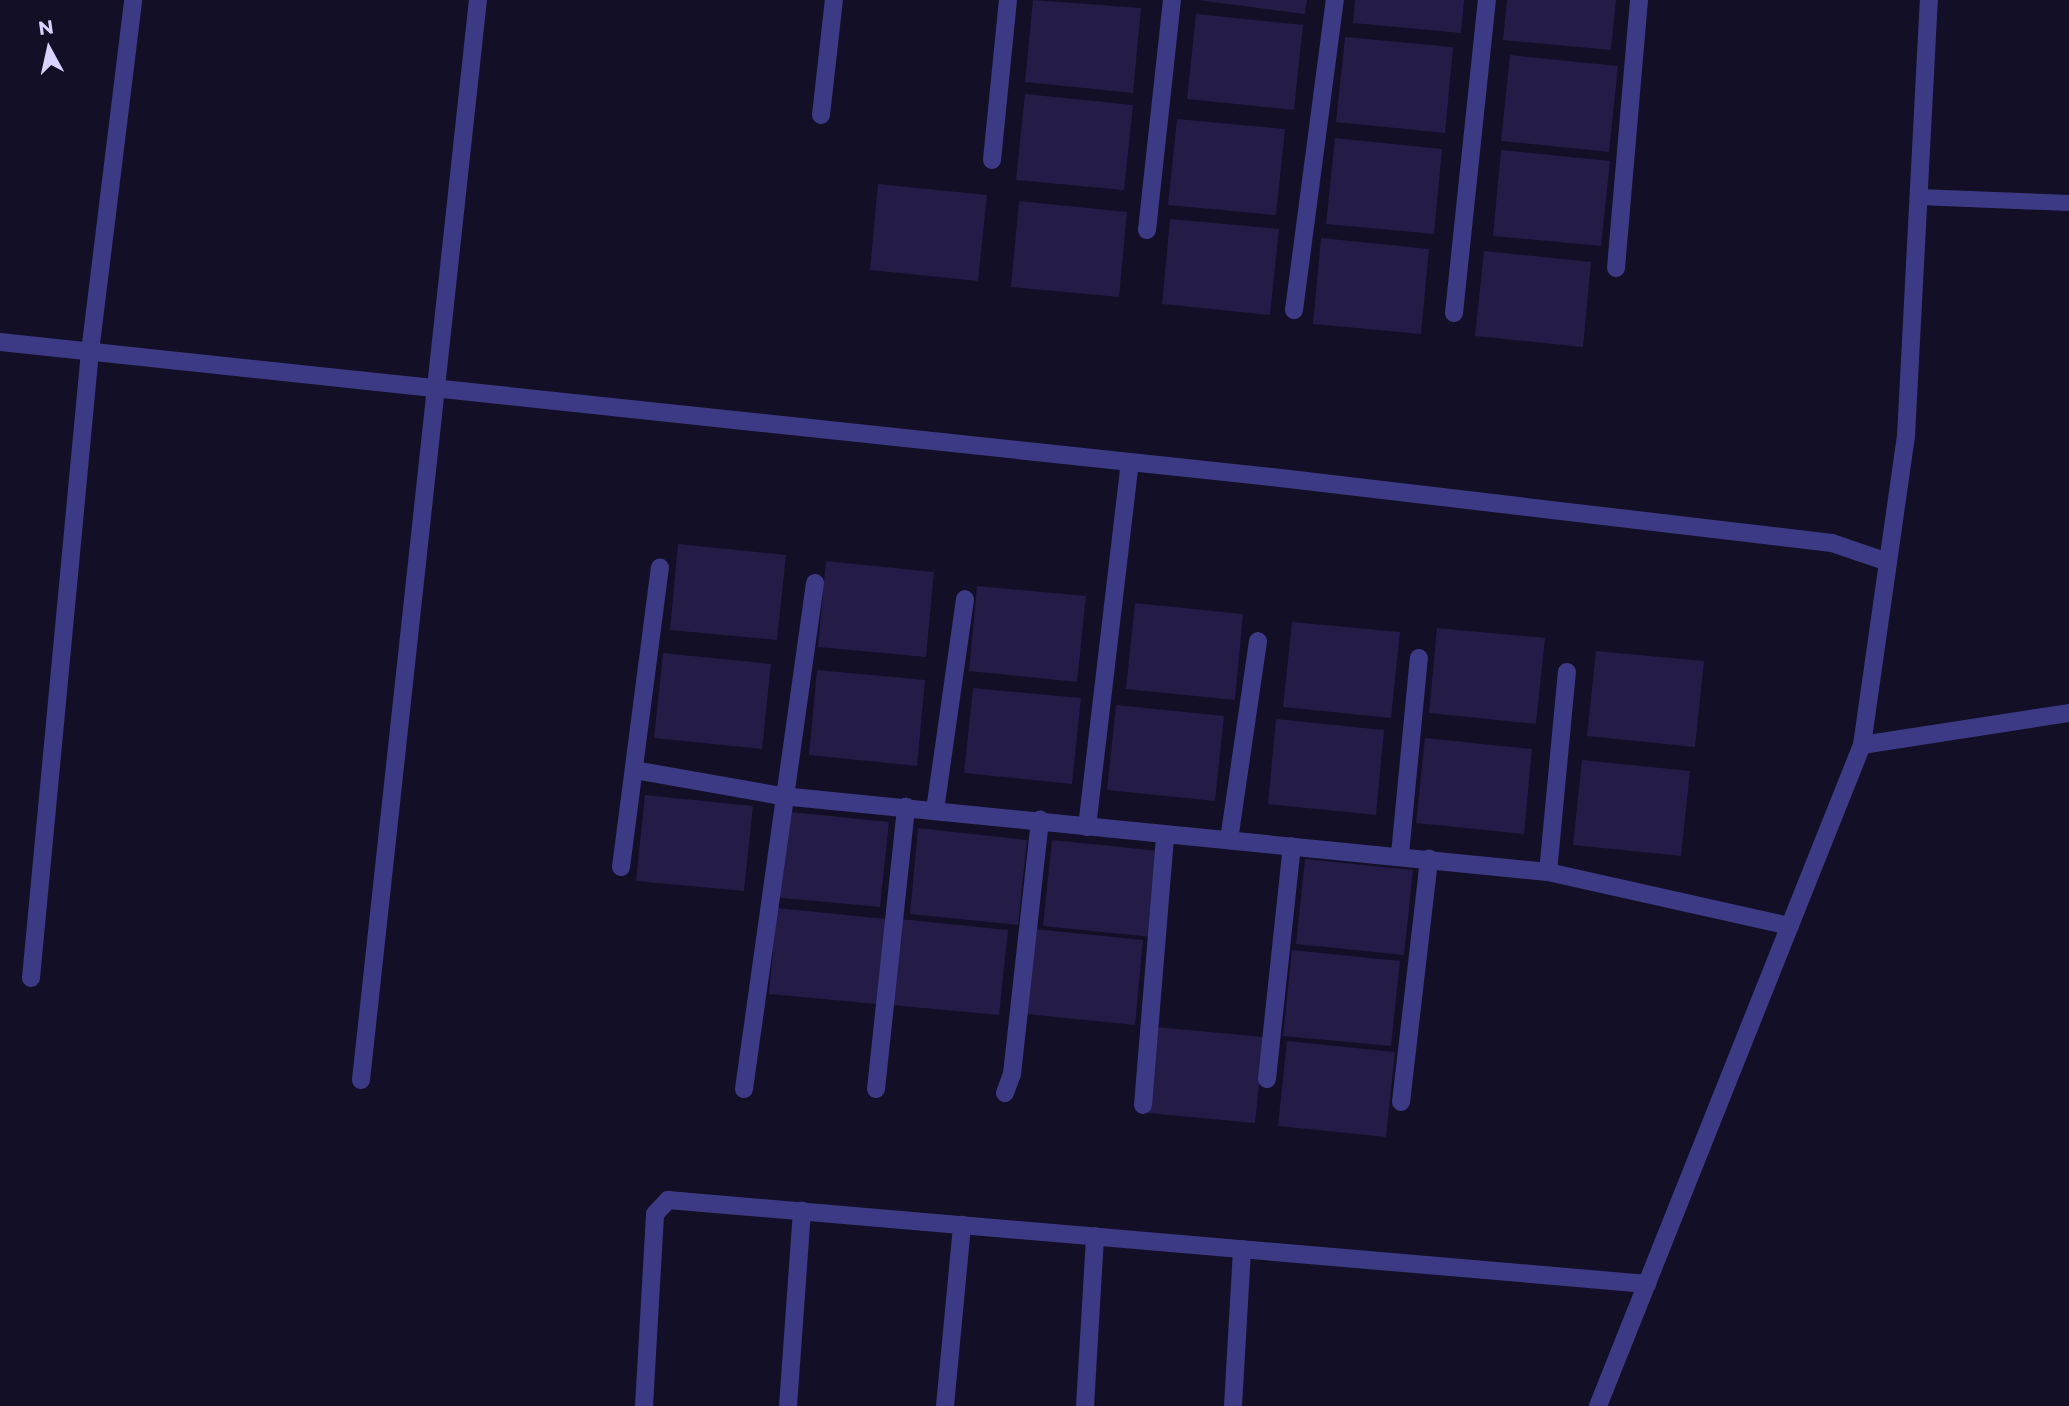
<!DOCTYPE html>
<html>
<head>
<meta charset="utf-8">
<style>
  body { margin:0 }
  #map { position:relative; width:2069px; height:1406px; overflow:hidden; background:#130f26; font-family:Montserrat,sans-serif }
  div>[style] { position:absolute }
  .building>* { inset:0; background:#241b47 }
  .service>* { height:16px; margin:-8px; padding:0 8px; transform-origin:8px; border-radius:8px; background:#3d3a85 }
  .minor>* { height:18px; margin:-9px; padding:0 9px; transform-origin:9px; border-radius:9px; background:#3d3a85 }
  .tertiary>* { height:18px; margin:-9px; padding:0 9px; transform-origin:9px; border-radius:9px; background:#3d3a85 }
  span { translate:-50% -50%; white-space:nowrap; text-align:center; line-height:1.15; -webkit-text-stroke:5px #130f26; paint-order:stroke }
  .north { position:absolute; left:14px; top:14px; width:70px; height:70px; -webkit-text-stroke:5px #130f26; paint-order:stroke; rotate:352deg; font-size:19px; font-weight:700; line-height:28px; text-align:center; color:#d9d4ff }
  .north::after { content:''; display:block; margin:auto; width:24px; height:32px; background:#d9d4ff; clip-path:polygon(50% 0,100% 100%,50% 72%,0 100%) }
</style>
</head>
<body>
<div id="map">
  <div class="building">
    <i style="clip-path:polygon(1033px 0,1141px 8px,1133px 93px,1025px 82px)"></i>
    <i style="clip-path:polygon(1197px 0,1307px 0,1305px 14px)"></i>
    <i style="clip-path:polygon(1355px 0,1464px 0,1461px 33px,1353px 23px)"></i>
    <i style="clip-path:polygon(1507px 0,1616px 0,1611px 50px,1503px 40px)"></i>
    <i style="clip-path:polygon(1196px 14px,1303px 25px,1294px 110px,1187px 99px)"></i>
    <i style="clip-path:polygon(1345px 37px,1453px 47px,1445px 133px,1336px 122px)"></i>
    <i style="clip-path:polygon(1510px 55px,1618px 66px,1609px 152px,1501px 141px)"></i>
    <i style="clip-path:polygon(1025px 94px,1133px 105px,1124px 190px,1016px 180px)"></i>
    <i style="clip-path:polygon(1177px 119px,1285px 129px,1276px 215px,1168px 205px)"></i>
    <i style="clip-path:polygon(1335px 138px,1442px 149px,1434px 234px,1326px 224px)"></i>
    <i style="clip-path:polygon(1501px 150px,1610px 161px,1601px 246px,1493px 236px)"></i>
    <i style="clip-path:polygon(878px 184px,987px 195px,978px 281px,870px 270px)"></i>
    <i style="clip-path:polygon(1019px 201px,1127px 212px,1119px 297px,1011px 287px)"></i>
    <i style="clip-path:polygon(1170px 219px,1279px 229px,1270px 315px,1162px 304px)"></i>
    <i style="clip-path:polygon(1321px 238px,1429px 249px,1421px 334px,1313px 324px)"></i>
    <i style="clip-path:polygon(1484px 251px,1591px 262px,1583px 347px,1475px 336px)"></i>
    <i style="clip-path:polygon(678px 544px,786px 555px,777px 640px,670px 630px)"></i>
    <i style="clip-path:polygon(826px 561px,934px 572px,926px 657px,818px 647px)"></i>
    <i style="clip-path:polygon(977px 586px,1086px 596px,1077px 682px,969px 671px)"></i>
    <i style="clip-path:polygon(1135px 603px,1243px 614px,1235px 700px,1126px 689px)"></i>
    <i style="clip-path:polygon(1292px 622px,1400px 632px,1391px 718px,1283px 707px)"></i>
    <i style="clip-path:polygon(1437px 628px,1545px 638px,1536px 724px,1429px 713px)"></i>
    <i style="clip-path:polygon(1596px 651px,1704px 661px,1695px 747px,1587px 736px)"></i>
    <i style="clip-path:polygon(663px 653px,771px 664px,762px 749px,654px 738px)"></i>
    <i style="clip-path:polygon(817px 670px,925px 680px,917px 766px,809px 755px)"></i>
    <i style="clip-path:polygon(973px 688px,1081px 698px,1072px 784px,964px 773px)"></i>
    <i style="clip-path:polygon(1116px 705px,1224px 716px,1215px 801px,1107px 790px)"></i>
    <i style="clip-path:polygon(1276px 719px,1384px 730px,1376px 815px,1268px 804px)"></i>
    <i style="clip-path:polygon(1425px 738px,1532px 749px,1524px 834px,1416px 823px)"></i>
    <i style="clip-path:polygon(1582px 760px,1690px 771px,1681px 856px,1573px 845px)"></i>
    <i style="clip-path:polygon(645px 795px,753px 806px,744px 891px,636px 881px)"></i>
    <i style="clip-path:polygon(781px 811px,889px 822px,880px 907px,772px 897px)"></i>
    <i style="clip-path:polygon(918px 828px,1027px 840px,1018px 925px,910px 914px)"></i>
    <i style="clip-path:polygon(1052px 840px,1160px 851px,1152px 937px,1043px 926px)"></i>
    <i style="clip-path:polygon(1305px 859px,1413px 870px,1404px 955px,1296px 944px)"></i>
    <i style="clip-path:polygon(777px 908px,886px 919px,877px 1004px,769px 994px)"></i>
    <i style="clip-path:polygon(900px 919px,1008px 930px,999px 1015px,891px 1005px)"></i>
    <i style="clip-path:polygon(1035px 929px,1143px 940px,1135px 1025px,1026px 1014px)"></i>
    <i style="clip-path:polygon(1292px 950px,1400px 961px,1391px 1046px,1283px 1036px)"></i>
    <i style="clip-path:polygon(1156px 1027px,1264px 1037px,1255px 1123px,1147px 1113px)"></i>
    <i style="clip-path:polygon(1287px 1041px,1395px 1052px,1386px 1137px,1278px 1126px)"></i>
  </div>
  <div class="service">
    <i style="left:1919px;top:197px;width:150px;rotate:2.3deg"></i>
  </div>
  <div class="minor">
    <i style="left:821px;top:115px;width:116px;rotate:-83.6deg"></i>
    <i style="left:992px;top:160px;width:161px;rotate:-84.3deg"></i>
    <i style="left:1147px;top:230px;width:231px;rotate:-83.8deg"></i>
    <i style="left:1616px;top:268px;width:269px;rotate:-85.1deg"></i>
    <i style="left:1294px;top:310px;width:313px;rotate:-82.5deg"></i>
    <i style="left:1454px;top:313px;width:315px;rotate:-84deg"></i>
    <i style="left:634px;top:770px;width:150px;rotate:10deg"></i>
    <i style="left:782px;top:796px;width:770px;rotate:5.67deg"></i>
    <i style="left:1548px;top:872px;width:248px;rotate:12.6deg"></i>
    <i style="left:935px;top:810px;width:213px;rotate:-81.9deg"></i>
    <i style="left:1087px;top:827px;width:367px;rotate:-83.3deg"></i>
    <i style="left:1229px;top:840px;width:201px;rotate:-81.7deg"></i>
    <i style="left:1400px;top:854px;width:197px;rotate:-84.5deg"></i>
    <i style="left:621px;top:867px;width:302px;rotate:-82.6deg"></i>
    <i style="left:1548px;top:872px;width:201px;rotate:-84.6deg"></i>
    <i style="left:31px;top:978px;width:629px;rotate:-84.62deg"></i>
    <i style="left:90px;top:352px;width:355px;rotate:-83deg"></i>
    <i style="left:1267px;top:1079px;width:234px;rotate:-83.9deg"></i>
    <i style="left:361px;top:1080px;width:1086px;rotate:-83.82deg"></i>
    <i style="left:744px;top:1089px;width:511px;rotate:-82.01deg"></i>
    <i style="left:876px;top:1089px;width:284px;rotate:-83.9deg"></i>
    <i style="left:1005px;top:1093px;width:20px;rotate:-70deg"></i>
    <i style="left:1012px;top:1074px;width:256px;rotate:-83.7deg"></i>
    <i style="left:1401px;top:1102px;width:245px;rotate:-83.4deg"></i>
    <i style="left:1143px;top:1105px;width:271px;rotate:-85.3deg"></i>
    <i style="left:644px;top:1406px;width:192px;rotate:-86.7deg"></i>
    <i style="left:655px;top:1214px;width:19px;rotate:-47deg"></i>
    <i style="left:668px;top:1200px;width:983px;rotate:4.9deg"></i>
    <i style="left:788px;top:1406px;width:196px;rotate:-85.9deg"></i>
    <i style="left:945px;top:1406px;width:182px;rotate:-84.6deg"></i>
    <i style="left:1085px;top:1406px;width:170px;rotate:-86.6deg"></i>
    <i style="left:1233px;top:1406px;width:157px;rotate:-86.7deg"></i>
  </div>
  <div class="tertiary">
    <i style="left:0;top:342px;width:1279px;rotate:6.06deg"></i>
    <i style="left:1272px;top:477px;width:564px;rotate:6.72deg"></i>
    <i style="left:1832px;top:543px;width:59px;rotate:18.7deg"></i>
    <i style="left:1862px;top:745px;width:209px;rotate:-8.8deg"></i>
    <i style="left:1598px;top:1406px;width:712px;rotate:-68.23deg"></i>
    <i style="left:1862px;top:745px;width:312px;rotate:-81.9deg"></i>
    <i style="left:1906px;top:436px;width:437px;rotate:-87deg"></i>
  </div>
  <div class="north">N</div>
</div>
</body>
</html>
